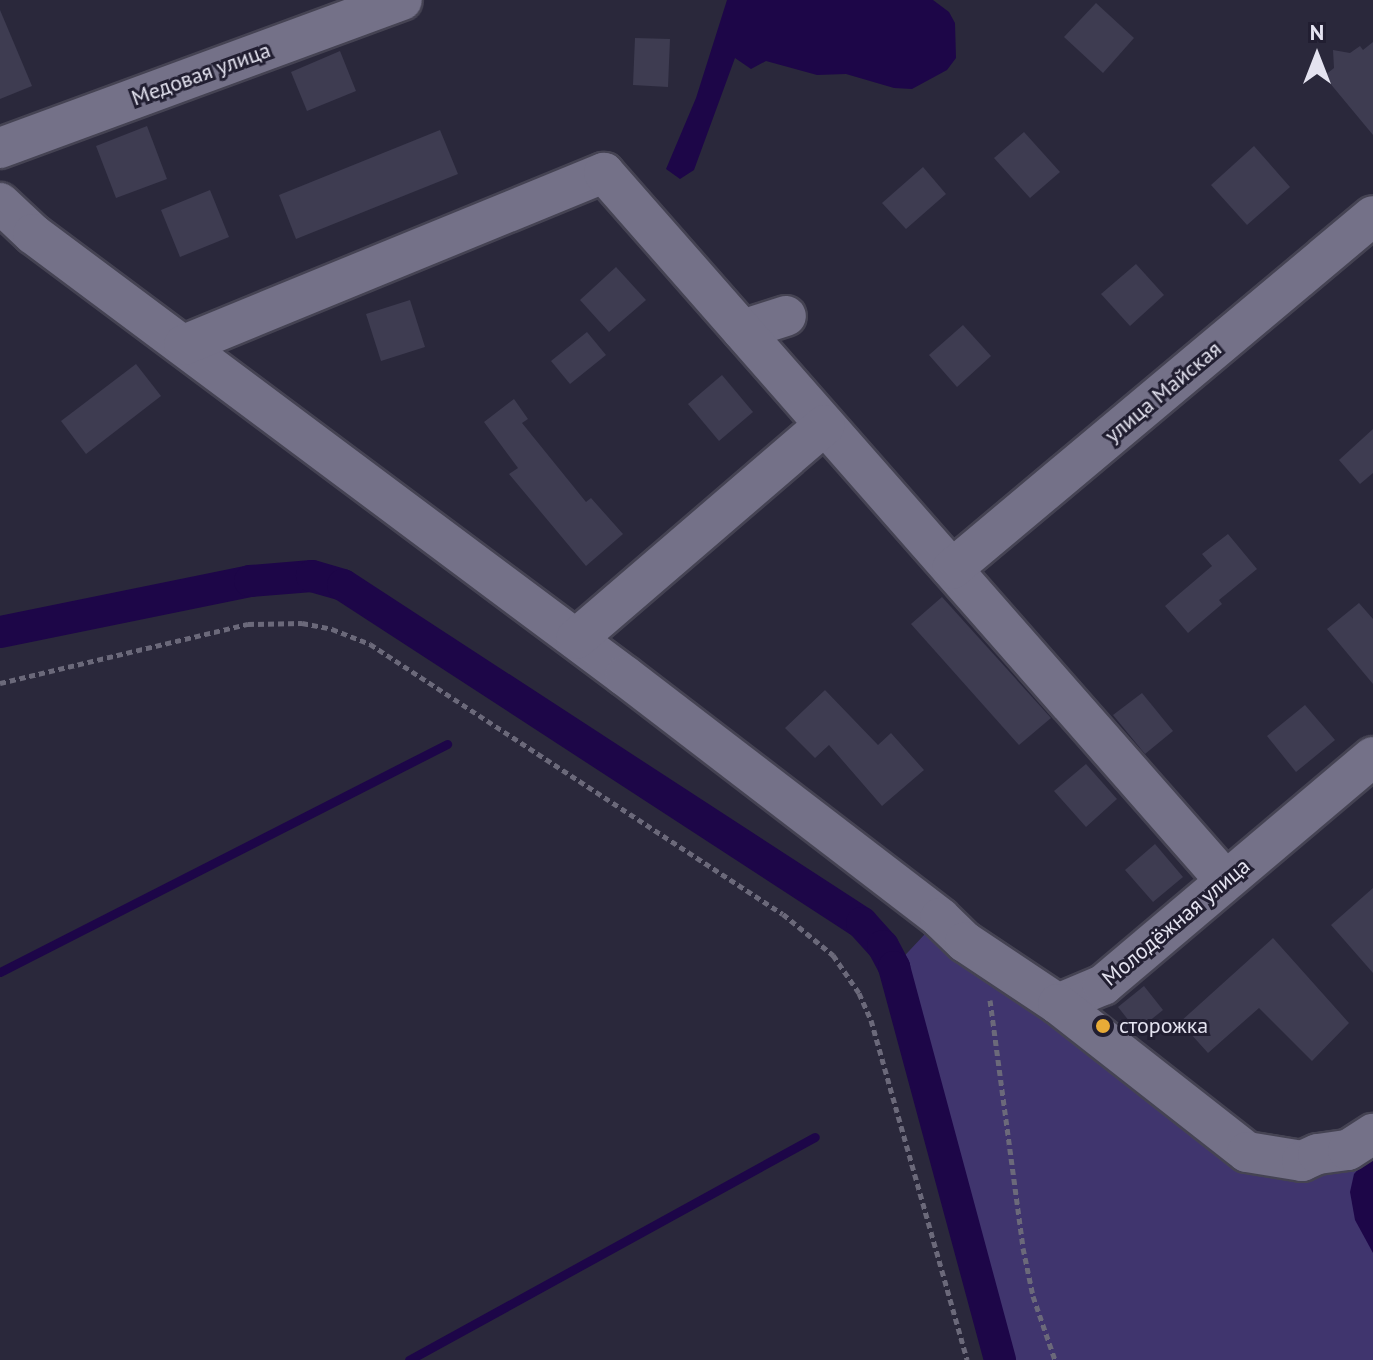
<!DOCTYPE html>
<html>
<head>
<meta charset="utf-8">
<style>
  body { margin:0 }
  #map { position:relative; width:1373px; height:1360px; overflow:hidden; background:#2a283b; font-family:"PT Sans",sans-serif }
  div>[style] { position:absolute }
  .green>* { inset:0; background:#40356e }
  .water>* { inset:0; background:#1d0648 }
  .stream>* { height:9px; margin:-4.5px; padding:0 4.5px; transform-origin:4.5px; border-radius:4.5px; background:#1d0648 }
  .canal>* { height:32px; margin:-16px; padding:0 16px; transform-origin:16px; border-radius:16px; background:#1d0648 }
  .building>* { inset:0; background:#3e3c51 }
  .path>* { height:5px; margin-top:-2.5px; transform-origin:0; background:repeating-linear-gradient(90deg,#6b697a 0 6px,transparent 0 10px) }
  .roads { filter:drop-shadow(2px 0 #454353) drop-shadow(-2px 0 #454353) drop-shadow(0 2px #454353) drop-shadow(0 -2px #454353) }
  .minor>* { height:40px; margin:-20px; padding:0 20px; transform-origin:20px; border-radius:20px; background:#747188 }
  .dots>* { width:22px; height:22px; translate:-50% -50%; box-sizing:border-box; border:4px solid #211e31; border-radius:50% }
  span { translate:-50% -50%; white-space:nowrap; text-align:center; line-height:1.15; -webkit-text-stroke:6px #211e31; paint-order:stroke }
  .street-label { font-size:22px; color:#e4e3f0 }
  .poi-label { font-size:22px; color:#e4e3f0 }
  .left { translate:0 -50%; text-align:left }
  .north { position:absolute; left:1277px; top:16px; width:80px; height:80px; -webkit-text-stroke:6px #211e31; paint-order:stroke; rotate:0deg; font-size:22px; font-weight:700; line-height:32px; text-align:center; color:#e4e3f0 }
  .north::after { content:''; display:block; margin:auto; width:28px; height:36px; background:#e4e3f0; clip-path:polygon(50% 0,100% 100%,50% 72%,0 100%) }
</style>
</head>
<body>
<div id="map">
  <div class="green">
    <i style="clip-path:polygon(940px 918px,1247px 1152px,1373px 1134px,1373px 1360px,1000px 1360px,894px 967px)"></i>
  </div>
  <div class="water">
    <i style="clip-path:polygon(727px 0,933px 0,949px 12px,955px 23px,956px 58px,947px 70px,912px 89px,894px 88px,846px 74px,817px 75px,766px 61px,751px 69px,735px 58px,694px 170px,680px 179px,666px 169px,696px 98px)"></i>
    <i style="clip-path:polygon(1373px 1153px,1373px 1253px,1355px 1220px,1350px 1192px,1354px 1174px)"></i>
  </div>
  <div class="stream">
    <i style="left:0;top:972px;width:502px;rotate:-27.02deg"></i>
    <i style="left:409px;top:1360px;width:463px;rotate:-28.8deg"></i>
  </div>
  <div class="canal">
    <i style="left:0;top:632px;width:255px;rotate:-11.5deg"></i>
    <i style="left:250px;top:581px;width:62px;rotate:-4.6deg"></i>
    <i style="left:312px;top:576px;width:32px;rotate:16deg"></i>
    <i style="left:343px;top:585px;width:619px;rotate:33.07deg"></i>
    <i style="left:862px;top:923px;width:31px;rotate:48deg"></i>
    <i style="left:883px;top:946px;width:24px;rotate:62deg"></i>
    <i style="left:894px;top:967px;width:407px;rotate:74.9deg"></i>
  </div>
  <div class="building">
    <i style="clip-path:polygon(1096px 3px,1134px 38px,1103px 73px,1064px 37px)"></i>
    <i style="clip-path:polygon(0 10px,32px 86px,0 99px)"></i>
    <i style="clip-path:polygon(635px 38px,670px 39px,668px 87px,633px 85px)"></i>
    <i style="clip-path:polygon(1373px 42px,1373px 135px,1324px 76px,1334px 68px,1333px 50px,1350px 53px,1360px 46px,1363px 50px)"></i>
    <i style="clip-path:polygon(340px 51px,356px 91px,307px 111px,291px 72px)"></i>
    <i style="clip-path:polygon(147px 126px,167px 179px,116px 198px,96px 146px)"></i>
    <i style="clip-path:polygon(440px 130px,458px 174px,296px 239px,279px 195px)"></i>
    <i style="clip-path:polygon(1024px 132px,1060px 172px,1030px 198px,994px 158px)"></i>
    <i style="clip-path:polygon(1254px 146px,1290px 187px,1247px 225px,1211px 185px)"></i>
    <i style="clip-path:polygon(923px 167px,946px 194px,906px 229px,882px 203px)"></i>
    <i style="clip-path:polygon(210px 190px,229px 237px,180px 257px,161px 210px)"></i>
    <i style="clip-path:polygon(1136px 264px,1164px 295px,1130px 326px,1101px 294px)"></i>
    <i style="clip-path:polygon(616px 267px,646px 300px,609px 332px,580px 300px)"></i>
    <i style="clip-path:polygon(410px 300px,425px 347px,381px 361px,366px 314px)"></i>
    <i style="clip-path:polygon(963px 325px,991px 356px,957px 387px,929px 355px)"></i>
    <i style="clip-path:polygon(587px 332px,606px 355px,570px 384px,551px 361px)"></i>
    <i style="clip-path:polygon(136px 364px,161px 396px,86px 454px,61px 421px)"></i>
    <i style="clip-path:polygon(722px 375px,753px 412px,719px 441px,688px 404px)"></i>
    <i style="clip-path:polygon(514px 399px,528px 419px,522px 423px,586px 502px,591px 498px,623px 534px,586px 566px,509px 474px,518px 468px,484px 422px)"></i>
    <i style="clip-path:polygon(1373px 429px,1373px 473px,1360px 484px,1339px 460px)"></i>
    <i style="clip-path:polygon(1228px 534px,1257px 569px,1219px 600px,1222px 604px,1188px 633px,1165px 606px,1212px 566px,1202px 554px)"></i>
    <i style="clip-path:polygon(942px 597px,1051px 718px,1019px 745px,911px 624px)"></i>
    <i style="clip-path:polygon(1359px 603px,1373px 619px,1373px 684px,1327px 629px)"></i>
    <i style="clip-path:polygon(825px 690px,878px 745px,891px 733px,924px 770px,882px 806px,829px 745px,815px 758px,785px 728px)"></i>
    <i style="clip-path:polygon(1142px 693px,1173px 731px,1145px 754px,1113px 715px)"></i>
    <i style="clip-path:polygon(1305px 705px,1335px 740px,1296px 772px,1267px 736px)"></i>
    <i style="clip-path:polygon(1086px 764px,1117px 799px,1086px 827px,1054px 791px)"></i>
    <i style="clip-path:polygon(1155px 844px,1183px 877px,1153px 902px,1125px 870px)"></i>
    <i style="clip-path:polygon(1373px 888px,1373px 973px,1331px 925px)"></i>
    <i style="clip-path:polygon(1273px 938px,1349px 1023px,1312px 1061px,1259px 1008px,1208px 1053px,1180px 1022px)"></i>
    <i style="clip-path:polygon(1144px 986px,1163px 1010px,1137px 1031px,1118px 1007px)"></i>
  </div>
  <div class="path">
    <i style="left:0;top:683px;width:255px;rotate:-13.4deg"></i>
    <i style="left:248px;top:624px;width:54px;rotate:-1.1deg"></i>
    <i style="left:302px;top:623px;width:31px;rotate:11deg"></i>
    <i style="left:332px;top:629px;width:41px;rotate:21.5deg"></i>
    <i style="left:370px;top:644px;width:493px;rotate:33.2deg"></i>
    <i style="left:783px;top:914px;width:65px;rotate:39.4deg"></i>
    <i style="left:833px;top:955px;width:46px;rotate:55.6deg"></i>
    <i style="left:859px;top:993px;width:30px;rotate:66deg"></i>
    <i style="left:871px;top:1020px;width:353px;rotate:74.2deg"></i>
    <i style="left:990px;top:1000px;width:250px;rotate:82.4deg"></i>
    <i style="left:1023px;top:1248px;width:49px;rotate:78.2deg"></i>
    <i style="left:1033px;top:1296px;width:68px;rotate:71deg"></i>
  </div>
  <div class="roads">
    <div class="minor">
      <i style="left:0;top:148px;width:428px;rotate:-20.2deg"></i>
      <i style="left:0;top:203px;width:45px;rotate:43.2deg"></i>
      <i style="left:33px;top:234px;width:739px;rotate:36.75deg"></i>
      <i style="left:625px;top:676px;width:397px;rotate:37.5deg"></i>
      <i style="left:940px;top:918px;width:35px;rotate:44deg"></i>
      <i style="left:965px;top:942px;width:112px;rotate:33.7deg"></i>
      <i style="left:1058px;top:1004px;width:49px;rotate:-22.9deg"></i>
      <i style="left:1103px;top:985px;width:353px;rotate:-40.2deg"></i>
      <i style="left:742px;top:330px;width:46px;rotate:-17.7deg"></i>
      <i style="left:184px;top:345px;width:454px;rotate:-22.3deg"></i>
      <i style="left:604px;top:173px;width:941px;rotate:48.71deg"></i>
      <i style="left:952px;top:569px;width:549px;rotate:-39.98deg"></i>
      <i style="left:576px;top:639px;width:328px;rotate:-40.7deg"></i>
      <i style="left:1058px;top:1004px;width:240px;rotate:38.1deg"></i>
      <i style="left:1247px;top:1152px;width:56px;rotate:9.3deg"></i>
      <i style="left:1302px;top:1161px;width:17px;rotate:-24deg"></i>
      <i style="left:1318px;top:1154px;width:30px;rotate:-8deg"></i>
      <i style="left:1348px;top:1150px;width:30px;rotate:-33deg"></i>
    </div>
  </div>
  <div class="dots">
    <i style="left:1103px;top:1026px;background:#e8ab37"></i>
  </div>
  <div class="street-label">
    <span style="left:201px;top:74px;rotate:-20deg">Медовая улица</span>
    <span style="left:1163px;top:392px;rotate:-40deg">улица Майская</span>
    <span style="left:1176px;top:922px;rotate:-40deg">Молодёжная улица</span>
  </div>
  <div class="poi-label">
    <span class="left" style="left:1119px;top:1026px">сторожка</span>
  </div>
  <div class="north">N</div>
</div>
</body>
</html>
